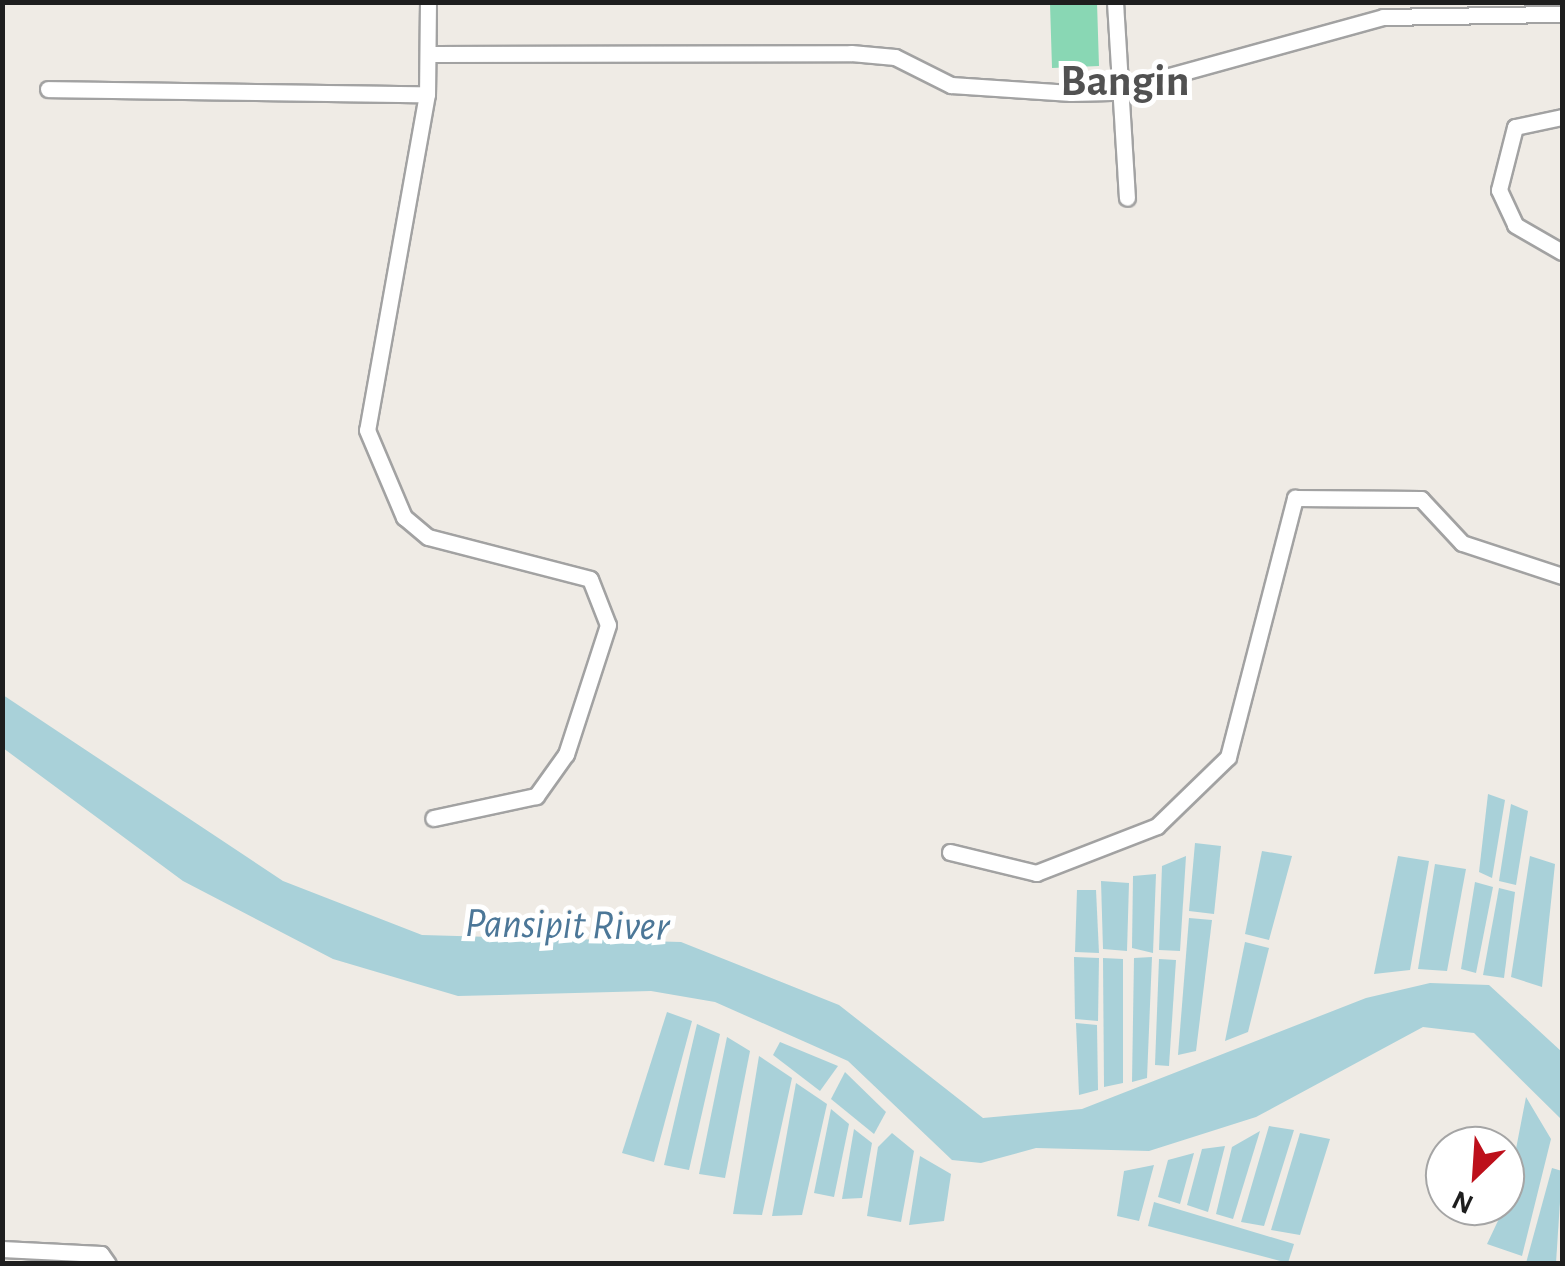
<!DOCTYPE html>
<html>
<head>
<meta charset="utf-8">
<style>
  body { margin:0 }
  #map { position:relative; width:1565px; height:1266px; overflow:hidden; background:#efebe5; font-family:"Alegreya Sans",sans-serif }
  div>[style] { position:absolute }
  .pitch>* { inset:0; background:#89d7b4 }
  .water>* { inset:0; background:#a9d1d9 }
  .roads { filter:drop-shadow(2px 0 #a2a2a2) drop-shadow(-2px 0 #a2a2a2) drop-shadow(0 2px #a2a2a2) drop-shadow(0 -2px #a2a2a2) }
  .minor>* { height:15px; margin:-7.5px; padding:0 7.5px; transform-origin:7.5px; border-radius:7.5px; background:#fff }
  span { translate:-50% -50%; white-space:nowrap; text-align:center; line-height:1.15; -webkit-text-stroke:10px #fff; paint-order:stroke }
  .water-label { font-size:42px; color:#4c7798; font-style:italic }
  .quarter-label { font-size:45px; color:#515151; font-weight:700 }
  .frame { position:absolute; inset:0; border:5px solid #1e1e1e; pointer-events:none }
  .north { position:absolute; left:1425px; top:1126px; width:100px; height:100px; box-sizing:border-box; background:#fff; border:2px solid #a5a5a5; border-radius:50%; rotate:205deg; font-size:28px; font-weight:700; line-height:40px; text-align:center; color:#1e1e1e }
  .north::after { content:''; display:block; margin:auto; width:35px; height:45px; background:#bd101b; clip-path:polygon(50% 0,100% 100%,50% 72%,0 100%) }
</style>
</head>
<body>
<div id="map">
  <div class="pitch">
    <i style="clip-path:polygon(1050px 3px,1097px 3px,1099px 66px,1052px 68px)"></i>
  </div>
  <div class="water">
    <i style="clip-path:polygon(3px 695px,283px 881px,422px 935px,681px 942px,839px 1005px,983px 1118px,1082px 1109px,1366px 998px,1430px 983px,1489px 985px,1562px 1052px,1562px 1120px,1474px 1033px,1423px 1027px,1256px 1117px,1149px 1151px,1036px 1148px,981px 1163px,952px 1160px,848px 1061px,715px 1002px,651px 991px,458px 996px,333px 959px,183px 881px,3px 748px)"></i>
    <i style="clip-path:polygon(1488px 794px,1505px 800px,1492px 878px,1479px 872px)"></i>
    <i style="clip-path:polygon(1511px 804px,1528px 811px,1516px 885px,1499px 881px)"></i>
    <i style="clip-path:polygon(1195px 843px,1221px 846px,1214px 914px,1189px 911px)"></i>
    <i style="clip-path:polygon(1262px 851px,1292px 856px,1269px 940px,1245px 934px)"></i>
    <i style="clip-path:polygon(1186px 856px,1180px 951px,1159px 950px,1162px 866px)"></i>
    <i style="clip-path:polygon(1398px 856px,1429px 861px,1410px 970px,1374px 974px)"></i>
    <i style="clip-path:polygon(1530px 856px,1555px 864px,1542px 987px,1511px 977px)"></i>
    <i style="clip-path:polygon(1435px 864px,1466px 869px,1447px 971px,1418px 969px)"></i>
    <i style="clip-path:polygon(1156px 874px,1153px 953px,1132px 948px,1133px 876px)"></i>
    <i style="clip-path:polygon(1101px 881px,1129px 883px,1127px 951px,1103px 949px)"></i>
    <i style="clip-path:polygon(1475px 882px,1493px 887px,1476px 973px,1461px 969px)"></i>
    <i style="clip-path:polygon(1499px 888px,1515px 892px,1504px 978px,1483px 975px)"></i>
    <i style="clip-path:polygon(1077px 890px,1096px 890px,1099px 953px,1075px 952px)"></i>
    <i style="clip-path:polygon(1189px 918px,1212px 920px,1196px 1051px,1178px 1055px)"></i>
    <i style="clip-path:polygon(1245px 942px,1269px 948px,1248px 1032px,1225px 1041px)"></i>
    <i style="clip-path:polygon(1074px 957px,1099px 958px,1098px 1021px,1075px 1019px)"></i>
    <i style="clip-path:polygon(1152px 957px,1147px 1078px,1132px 1082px,1134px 958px)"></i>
    <i style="clip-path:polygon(1103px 958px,1123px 959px,1123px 1083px,1104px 1087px)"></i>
    <i style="clip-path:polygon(1159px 959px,1176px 960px,1169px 1066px,1155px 1065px)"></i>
    <i style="clip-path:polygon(667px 1012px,692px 1021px,654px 1162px,622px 1153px)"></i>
    <i style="clip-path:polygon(1076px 1023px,1097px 1025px,1098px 1090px,1079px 1095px)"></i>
    <i style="clip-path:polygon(697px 1024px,720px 1034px,689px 1170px,664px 1165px)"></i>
    <i style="clip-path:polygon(727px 1037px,750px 1051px,725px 1178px,699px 1174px)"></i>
    <i style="clip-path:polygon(780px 1042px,838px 1066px,820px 1091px,773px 1055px)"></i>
    <i style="clip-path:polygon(759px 1056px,792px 1078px,762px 1215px,733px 1214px)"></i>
    <i style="clip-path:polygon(845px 1072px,886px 1112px,874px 1134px,831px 1099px)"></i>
    <i style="clip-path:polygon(796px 1083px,827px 1104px,802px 1215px,772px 1216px)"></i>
    <i style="clip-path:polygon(1526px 1097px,1551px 1139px,1522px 1256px,1487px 1244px,1505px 1206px)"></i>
    <i style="clip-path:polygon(831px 1109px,849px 1124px,834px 1197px,814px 1193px)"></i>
    <i style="clip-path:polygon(1269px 1126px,1294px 1130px,1264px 1226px,1241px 1222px)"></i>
    <i style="clip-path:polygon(854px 1129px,872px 1143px,862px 1198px,842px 1199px)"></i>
    <i style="clip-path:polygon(1260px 1131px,1233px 1219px,1216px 1214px,1232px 1147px)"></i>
    <i style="clip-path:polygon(892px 1133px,914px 1151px,901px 1222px,867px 1216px,878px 1147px)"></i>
    <i style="clip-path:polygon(1300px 1133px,1330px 1139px,1300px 1235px,1271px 1230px)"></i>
    <i style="clip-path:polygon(1225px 1146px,1208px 1212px,1187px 1205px,1202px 1149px)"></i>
    <i style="clip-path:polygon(1194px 1153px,1180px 1204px,1158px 1197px,1168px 1160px)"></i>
    <i style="clip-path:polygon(920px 1156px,951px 1174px,944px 1221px,909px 1225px)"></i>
    <i style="clip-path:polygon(1154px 1165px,1139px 1221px,1117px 1216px,1124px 1171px)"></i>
    <i style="clip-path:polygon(1552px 1168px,1562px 1171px,1556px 1263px,1526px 1263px)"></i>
    <i style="clip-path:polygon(1154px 1202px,1294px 1244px,1288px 1263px,1148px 1226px)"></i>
  </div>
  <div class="roads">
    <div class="minor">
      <i style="left:428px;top:2px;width:92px;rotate:90.6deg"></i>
      <i style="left:427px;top:94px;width:341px;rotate:100.1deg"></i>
      <i style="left:367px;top:430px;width:95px;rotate:67deg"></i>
      <i style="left:404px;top:517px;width:31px;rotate:40deg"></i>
      <i style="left:428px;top:537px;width:167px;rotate:14.5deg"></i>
      <i style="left:590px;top:579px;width:49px;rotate:68.6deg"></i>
      <i style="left:608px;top:625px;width:136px;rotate:108deg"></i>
      <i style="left:566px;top:754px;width:52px;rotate:125.5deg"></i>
      <i style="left:536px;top:796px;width:105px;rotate:167.9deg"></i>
      <i style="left:1115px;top:2px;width:196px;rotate:86.5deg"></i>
      <i style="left:430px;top:54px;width:421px;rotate:-0.1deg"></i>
      <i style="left:851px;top:53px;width:44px;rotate:5.2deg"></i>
      <i style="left:895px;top:57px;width:63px;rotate:26.6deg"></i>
      <i style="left:951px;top:85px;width:120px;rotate:3.8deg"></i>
      <i style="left:1071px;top:93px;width:40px;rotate:-1.4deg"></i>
      <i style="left:1111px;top:92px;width:282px;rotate:-15.4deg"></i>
      <i style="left:1383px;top:17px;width:179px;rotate:-1deg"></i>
      <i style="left:48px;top:89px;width:379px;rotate:0.8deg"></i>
      <i style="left:1562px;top:117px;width:48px;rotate:168deg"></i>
      <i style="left:1515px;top:127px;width:65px;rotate:104.3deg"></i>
      <i style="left:1499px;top:190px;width:38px;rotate:65deg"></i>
      <i style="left:1515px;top:225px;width:54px;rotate:29.9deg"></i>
      <i style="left:950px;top:852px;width:89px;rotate:13.7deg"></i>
      <i style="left:1036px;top:873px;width:130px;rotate:-21.2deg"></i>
      <i style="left:1157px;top:826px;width:99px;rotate:-44.2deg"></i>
      <i style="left:1228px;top:757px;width:268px;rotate:-75.5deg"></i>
      <i style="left:1295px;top:498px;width:126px;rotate:0.5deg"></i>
      <i style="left:1421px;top:499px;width:60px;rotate:47deg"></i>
      <i style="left:1462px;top:543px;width:105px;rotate:18.3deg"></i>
      <i style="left:2px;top:1249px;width:99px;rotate:2.9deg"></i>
      <i style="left:101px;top:1254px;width:12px;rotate:55deg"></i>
    </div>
  </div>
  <div class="water-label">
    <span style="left:567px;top:925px;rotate:1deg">Pansipit River</span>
  </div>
  <div class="quarter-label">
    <span style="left:1125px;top:82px">Bangin</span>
  </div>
  <div class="frame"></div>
  <div class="north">N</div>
</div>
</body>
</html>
